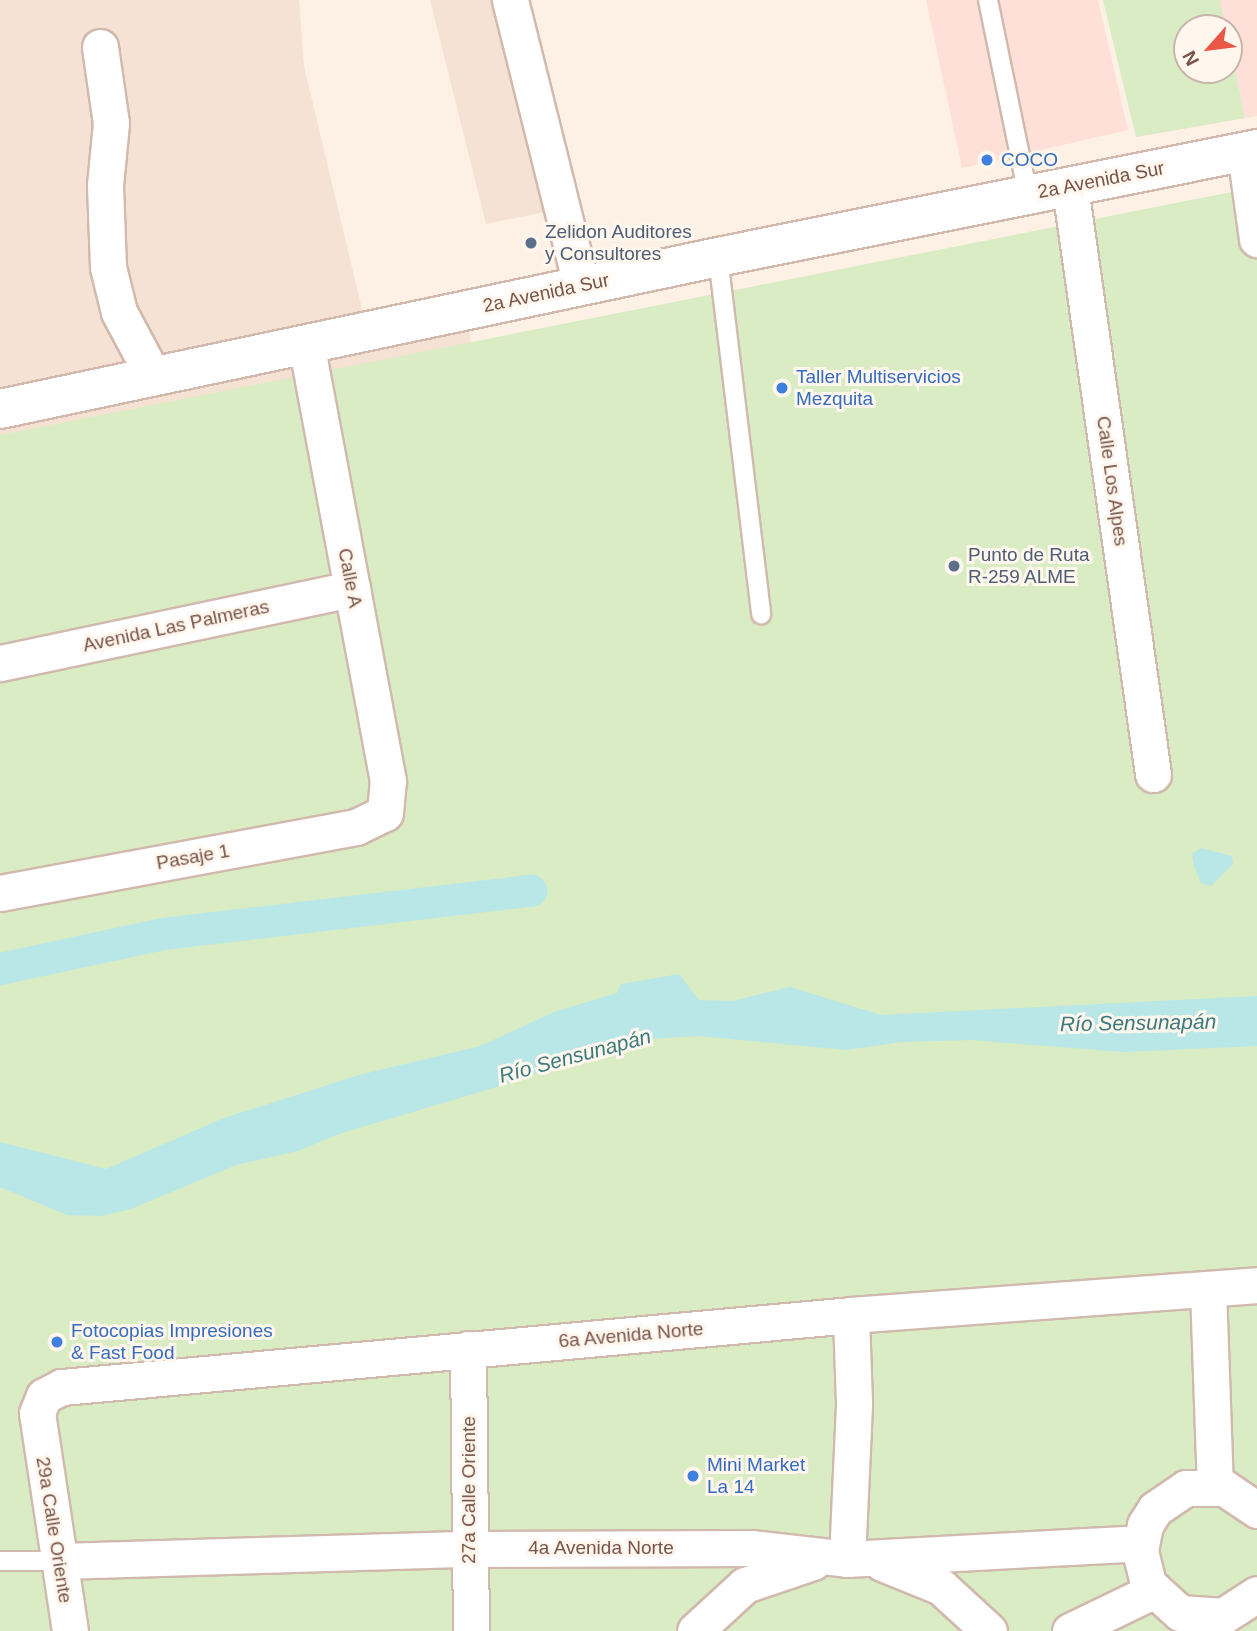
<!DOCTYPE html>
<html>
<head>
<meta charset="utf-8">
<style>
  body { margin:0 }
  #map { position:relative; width:1257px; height:1631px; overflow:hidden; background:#fdf1e6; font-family:Helvetica,sans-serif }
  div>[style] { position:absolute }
  .residential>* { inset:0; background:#f5e2d4 }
  .commercial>* { inset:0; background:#fee0d9 }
  .green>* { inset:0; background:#d9ecc3 }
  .water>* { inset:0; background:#b9e7e8 }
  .canal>* { height:32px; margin:-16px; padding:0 16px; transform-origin:16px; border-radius:16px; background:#b9e7e8 }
  .roads { filter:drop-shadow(2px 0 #d1b9ad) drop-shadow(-2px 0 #d1b9ad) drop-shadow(0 2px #d1b9ad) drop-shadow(0 -2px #d1b9ad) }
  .lane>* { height:18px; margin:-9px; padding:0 9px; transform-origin:9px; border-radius:9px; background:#fff }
  .street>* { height:35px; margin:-17.5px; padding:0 17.5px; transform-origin:17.5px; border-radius:17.5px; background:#fff }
  .secondary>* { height:38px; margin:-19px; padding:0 19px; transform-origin:19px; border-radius:19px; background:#fff }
  .dots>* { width:19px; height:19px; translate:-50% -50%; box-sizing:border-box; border:4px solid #fff6ed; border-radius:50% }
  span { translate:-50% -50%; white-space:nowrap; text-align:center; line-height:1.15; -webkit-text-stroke:6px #fff6ed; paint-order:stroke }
  .shop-label { font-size:19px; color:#366cbe }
  .left { translate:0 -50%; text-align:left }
  .street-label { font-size:19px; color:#775449 }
  .service-label { font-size:19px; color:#4e5e75 }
  .water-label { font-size:21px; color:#3c7b7d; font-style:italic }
  .north { position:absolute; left:1173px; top:14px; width:70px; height:70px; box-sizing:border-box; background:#fff6ed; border:2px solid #c9b5ab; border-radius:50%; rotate:242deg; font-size:19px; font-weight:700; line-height:28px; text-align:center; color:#775449 }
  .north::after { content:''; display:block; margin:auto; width:24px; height:32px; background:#eb5747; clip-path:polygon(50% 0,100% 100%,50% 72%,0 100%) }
</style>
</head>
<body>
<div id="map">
  <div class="residential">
    <i style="clip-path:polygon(0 0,299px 0,304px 66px,367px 330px,465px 310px,551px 768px,0 932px)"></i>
    <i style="clip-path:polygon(430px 0,510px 0,564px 208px,486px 224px)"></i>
  </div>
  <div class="commercial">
    <i style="clip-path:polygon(926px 0,1098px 0,1128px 130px,962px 168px)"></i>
    <i style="clip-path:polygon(evenodd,1103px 0,1257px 0,1257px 116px,1136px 137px,1103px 0,1187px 28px,1229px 28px,1229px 70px,1187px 70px,1187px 28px)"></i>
  </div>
  <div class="green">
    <i style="clip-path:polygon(1103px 0,1220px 0,1226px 28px,1187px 28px,1187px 70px,1229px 70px,1229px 42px,1245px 118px,1136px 137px)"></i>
    <i style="clip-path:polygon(1257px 187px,1257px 1631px,0 1631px,0 435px)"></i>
  </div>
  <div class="water">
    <i style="clip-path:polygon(1201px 848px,1232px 856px,1233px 864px,1211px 886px,1201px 883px,1194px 866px,1192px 854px)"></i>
    <i style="clip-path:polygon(679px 974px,699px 1000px,732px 1001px,790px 987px,881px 1015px,1257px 996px,1257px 1046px,1123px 1052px,972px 1040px,901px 1042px,846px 1050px,699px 1036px,649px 1039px,590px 1051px,517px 1081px,339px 1134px,298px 1151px,236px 1165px,131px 1209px,101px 1216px,67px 1215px,0 1187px,0 1142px,106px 1169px,224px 1118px,359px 1075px,480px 1046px,554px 1012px,617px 993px,621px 984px)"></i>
  </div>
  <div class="canal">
    <i style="left:0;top:969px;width:167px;rotate:-12.1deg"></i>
    <i style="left:163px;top:934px;width:371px;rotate:-6.7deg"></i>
  </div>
  <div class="roads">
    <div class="lane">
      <i style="left:988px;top:0;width:199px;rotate:78.4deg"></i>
      <i style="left:718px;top:257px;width:360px;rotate:83.1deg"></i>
      <i style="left:0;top:1561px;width:60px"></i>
    </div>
    <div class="street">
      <i style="left:510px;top:0;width:294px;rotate:76deg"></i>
      <i style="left:100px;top:47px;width:77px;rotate:81.8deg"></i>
      <i style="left:111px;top:123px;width:62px;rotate:95.5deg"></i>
      <i style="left:105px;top:185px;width:82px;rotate:87.9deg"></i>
      <i style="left:108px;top:267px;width:46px;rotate:76.3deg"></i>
      <i style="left:119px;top:312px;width:72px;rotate:62deg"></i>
      <i style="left:1245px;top:152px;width:88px;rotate:82.1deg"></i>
      <i style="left:1070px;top:187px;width:593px;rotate:81.95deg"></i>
      <i style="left:0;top:663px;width:360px;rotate:-11.9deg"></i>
      <i style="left:0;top:893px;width:362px;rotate:-10.5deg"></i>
      <i style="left:356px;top:827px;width:32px;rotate:-26deg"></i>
      <i style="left:385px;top:813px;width:32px;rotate:-85deg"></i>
      <i style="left:388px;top:781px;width:446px;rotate:-100.6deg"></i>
      <i style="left:1208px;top:1289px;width:197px;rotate:88deg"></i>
      <i style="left:468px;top:1349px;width:282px;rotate:89.4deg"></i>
      <i style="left:1257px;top:1510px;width:40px;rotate:-146deg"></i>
      <i style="left:1224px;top:1488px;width:38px;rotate:180deg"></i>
      <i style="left:1186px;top:1488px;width:37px;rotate:146deg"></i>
      <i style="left:1155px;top:1509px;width:19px;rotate:122deg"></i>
      <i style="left:1145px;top:1525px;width:26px;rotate:101deg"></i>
      <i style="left:1140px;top:1551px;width:34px;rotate:76deg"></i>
      <i style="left:1148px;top:1584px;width:43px;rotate:42.2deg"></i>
      <i style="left:1180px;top:1613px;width:43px;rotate:4deg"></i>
      <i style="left:1223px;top:1616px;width:40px;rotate:-32.9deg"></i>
      <i style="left:847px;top:1559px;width:156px;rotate:-87.4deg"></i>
      <i style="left:854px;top:1403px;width:88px;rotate:-92deg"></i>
      <i style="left:60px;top:1561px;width:409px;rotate:-1.7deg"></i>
      <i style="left:469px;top:1549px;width:282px;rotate:-0.2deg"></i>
      <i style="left:751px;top:1548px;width:97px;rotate:6.5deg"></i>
      <i style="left:847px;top:1559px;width:293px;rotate:-3.1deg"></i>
      <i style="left:882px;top:1563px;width:64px;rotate:22.1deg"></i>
      <i style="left:941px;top:1587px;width:65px;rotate:42.5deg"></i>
      <i style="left:70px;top:1631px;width:220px;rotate:-98.6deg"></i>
      <i style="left:37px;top:1413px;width:18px;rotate:-68deg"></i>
      <i style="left:44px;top:1396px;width:20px;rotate:-27deg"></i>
      <i style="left:62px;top:1387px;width:792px;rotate:-5.21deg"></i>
      <i style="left:851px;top:1315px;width:407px;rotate:-4.2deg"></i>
      <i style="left:695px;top:1631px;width:68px;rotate:-42.6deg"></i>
      <i style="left:745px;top:1585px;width:72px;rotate:-18.7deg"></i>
      <i style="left:1070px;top:1631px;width:92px;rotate:-25.7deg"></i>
    </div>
    <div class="secondary">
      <i style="left:0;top:409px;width:734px;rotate:-11.95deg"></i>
      <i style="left:718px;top:257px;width:550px;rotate:-11.33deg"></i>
    </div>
  </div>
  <div class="dots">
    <i style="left:987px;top:160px;background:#3f7fe0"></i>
    <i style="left:531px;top:243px;background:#5c6f8a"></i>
    <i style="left:782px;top:388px;background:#3f7fe0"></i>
    <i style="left:954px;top:566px;background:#5c6f8a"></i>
    <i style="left:57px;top:1342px;background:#3f7fe0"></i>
    <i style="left:693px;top:1476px;background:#3f7fe0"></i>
  </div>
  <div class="shop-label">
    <span class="left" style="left:1001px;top:160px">COCO</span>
    <span class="left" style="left:796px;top:388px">Taller Multiservicios<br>Mezquita</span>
    <span class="left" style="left:71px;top:1342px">Fotocopias Impresiones<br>&amp; Fast Food</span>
    <span class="left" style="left:707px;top:1476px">Mini Market<br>La 14</span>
  </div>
  <div class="street-label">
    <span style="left:1101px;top:180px;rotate:-11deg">2a Avenida Sur</span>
    <span style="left:546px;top:293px;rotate:-12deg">2a Avenida Sur</span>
    <span style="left:1112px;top:481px;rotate:82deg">Calle Los Alpes</span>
    <span style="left:350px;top:578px;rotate:79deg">Calle A</span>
    <span style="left:176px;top:626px;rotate:-12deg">Avenida Las Palmeras</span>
    <span style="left:193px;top:857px;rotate:-10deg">Pasaje 1</span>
    <span style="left:631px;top:1335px;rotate:-5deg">6a Avenida Norte</span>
    <span style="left:469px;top:1490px;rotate:-90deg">27a Calle Oriente</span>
    <span style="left:54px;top:1530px;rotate:81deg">29a Calle Oriente</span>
    <span style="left:601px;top:1548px">4a Avenida Norte</span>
  </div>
  <div class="service-label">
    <span class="left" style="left:545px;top:243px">Zelidon Auditores<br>y Consultores</span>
    <span class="left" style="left:968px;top:566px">Punto de Ruta<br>R-259 ALME</span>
  </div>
  <div class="water-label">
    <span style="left:1138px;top:1023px;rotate:-1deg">Río Sensunapán</span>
    <span style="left:575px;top:1056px;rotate:-15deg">Río Sensunapán</span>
  </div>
  <div class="north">N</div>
</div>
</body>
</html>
